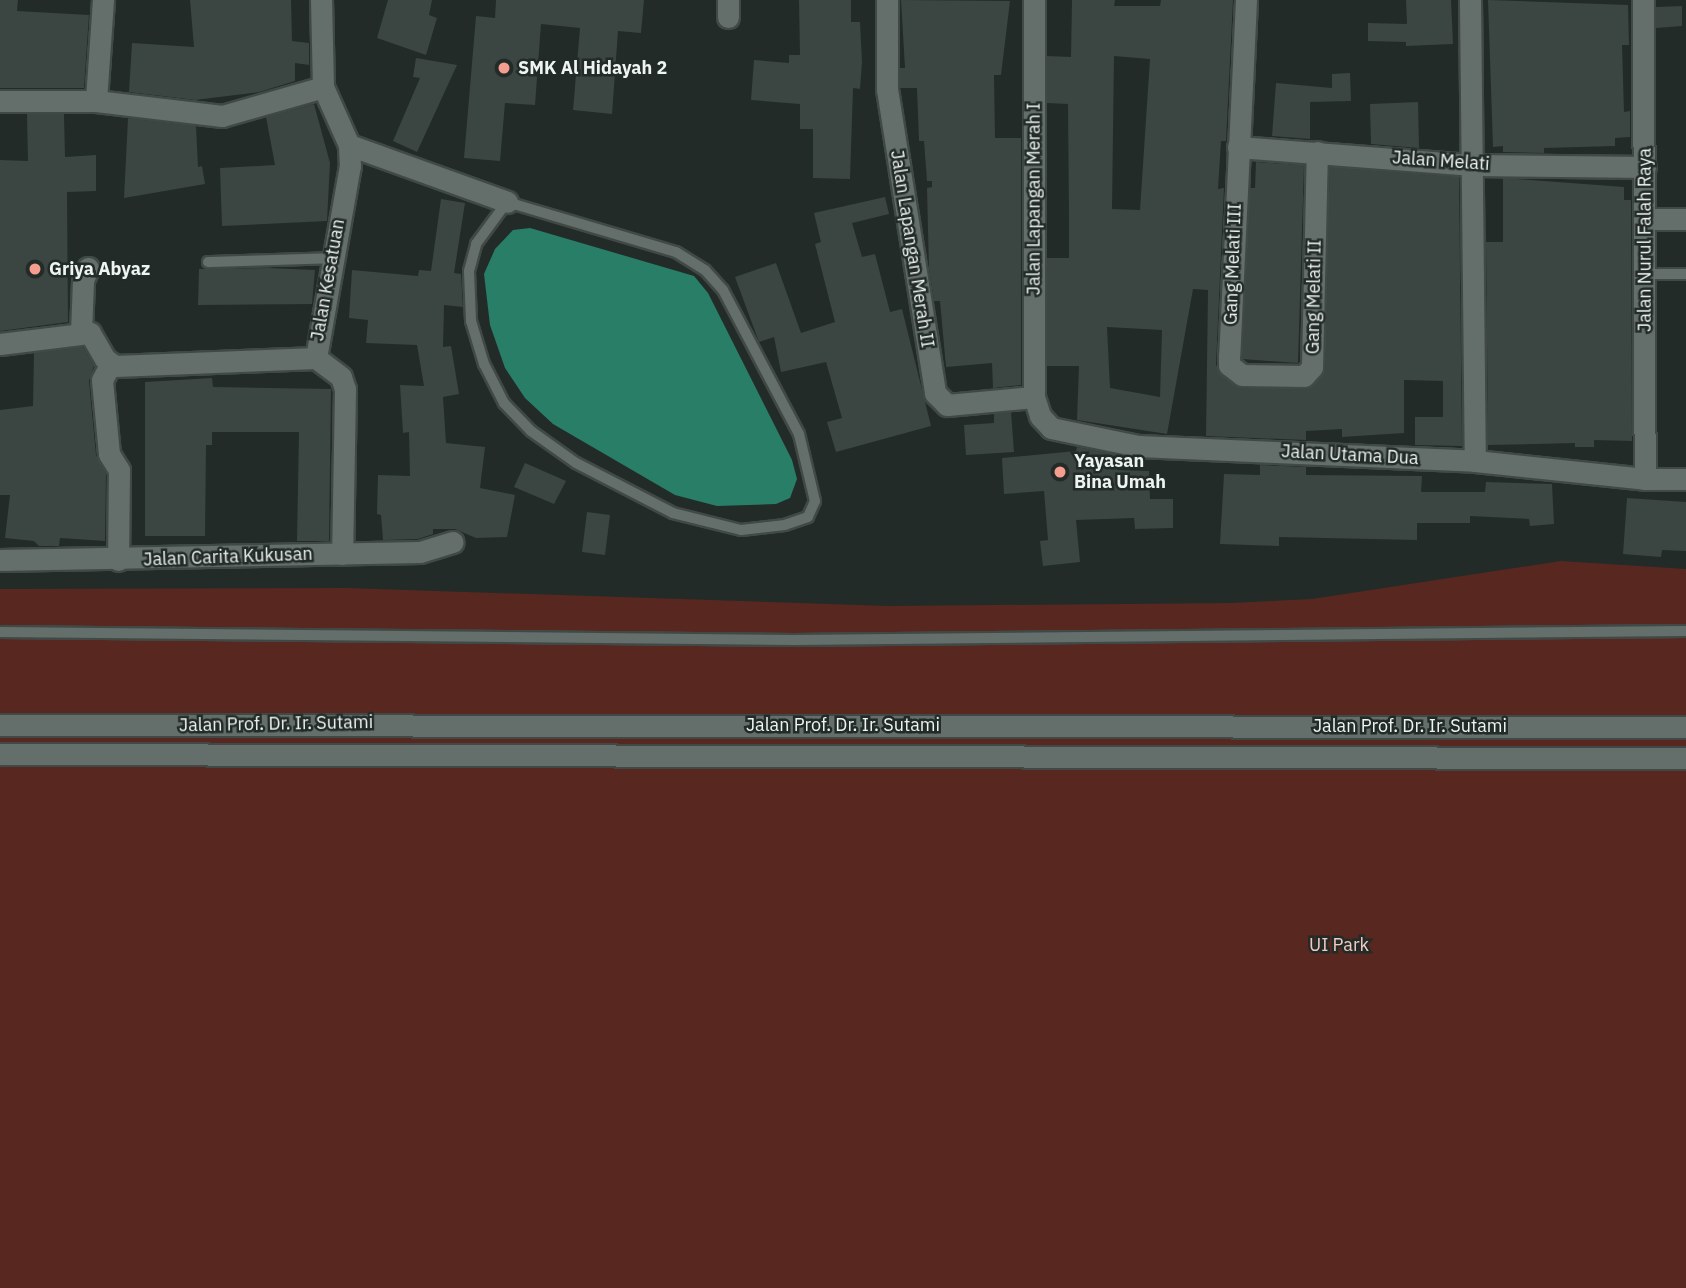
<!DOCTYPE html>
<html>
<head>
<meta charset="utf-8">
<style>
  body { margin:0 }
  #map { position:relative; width:1686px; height:1288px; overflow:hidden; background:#222b28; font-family:"IBM Plex Sans",sans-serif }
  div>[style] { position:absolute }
  .green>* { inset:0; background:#582720 }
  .water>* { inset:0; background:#297e67 }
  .building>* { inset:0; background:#3b4541 }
  .roads { filter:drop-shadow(2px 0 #414947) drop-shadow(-2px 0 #414947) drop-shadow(0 2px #414947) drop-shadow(0 -2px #414947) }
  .lane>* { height:10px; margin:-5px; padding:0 5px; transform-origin:5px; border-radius:5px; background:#646f6b }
  .street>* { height:21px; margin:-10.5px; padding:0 10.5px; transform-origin:10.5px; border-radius:10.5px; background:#646f6b }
  .dots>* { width:19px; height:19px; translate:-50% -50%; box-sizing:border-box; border:4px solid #222b28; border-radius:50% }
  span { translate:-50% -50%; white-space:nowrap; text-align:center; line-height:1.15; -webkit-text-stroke:5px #222b28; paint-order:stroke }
  .poi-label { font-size:18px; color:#eef4f2; font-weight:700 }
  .left { translate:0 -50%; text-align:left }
  .street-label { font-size:18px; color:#eef4f2 }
  .park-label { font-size:18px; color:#f3cac3 }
</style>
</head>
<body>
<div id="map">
  <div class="green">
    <i style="clip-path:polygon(1561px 561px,1686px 569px,1686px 1288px,0 1288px,0 589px,347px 588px,889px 606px,1231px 603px,1312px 599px)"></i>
  </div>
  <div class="water">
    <i style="clip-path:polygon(530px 228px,694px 276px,708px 293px,792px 460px,797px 479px,790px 498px,776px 504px,717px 506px,675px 495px,553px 424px,525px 398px,505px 368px,490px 325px,484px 274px,495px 249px,513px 230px)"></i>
  </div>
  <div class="building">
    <i style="clip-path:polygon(0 0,18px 0,17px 11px,89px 15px,84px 88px,0 88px)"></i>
    <i style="clip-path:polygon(190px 0,291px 0,292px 41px,309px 43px,309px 65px,295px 63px,295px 81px,259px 92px,195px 100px,129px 92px,132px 43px,194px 47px)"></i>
    <i style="clip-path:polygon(388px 0,432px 0,429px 15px,437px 18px,426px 55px,377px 38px)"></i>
    <i style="clip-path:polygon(496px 0,644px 0,641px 33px,618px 31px,612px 114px,573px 110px,580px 28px,541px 24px,535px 105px,505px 103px,500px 161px,464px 158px,476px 16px,495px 18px)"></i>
    <i style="clip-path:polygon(799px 0,851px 0,851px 22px,860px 22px,862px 62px,860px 89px,853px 88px,850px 179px,813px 178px,813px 129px,800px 129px,800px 104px,751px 100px,754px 60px,789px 63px,789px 55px,800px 55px)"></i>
    <i style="clip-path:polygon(901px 0,1010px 1px,1001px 75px,994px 75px,995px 138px,1021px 138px,1021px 385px,993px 388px,992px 363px,946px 367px,940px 301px,934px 301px,929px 269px,927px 188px,932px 187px,932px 181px,927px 181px,924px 141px,919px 141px,917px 88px,900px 88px,900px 68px,905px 68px)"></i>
    <i style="clip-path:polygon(evenodd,1072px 0,1115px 0,1114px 6px,1160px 6px,1161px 0,1233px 0,1226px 141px,1221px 141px,1218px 189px,1224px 188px,1216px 365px,1235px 386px,1304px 389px,1322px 375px,1330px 167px,1459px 177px,1462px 446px,1415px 445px,1415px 417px,1443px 417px,1443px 381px,1404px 380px,1404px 433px,1342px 437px,1342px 429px,1306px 431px,1306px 440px,1206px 436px,1208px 290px,1193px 289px,1167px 434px,1077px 420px,1079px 366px,1047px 366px,1047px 258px,1069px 258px,1069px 217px,1068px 104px,1047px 103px,1047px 56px,1071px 57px,1072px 0,1114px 56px,1150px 59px,1140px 210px,1112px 209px,1114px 56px,1072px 0,1107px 327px,1162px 330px,1160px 397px,1110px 388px,1107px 327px)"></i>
    <i style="clip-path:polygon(1406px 0,1451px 0,1453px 44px,1406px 46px,1406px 42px,1368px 41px,1368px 23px,1407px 24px)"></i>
    <i style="clip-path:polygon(1488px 0,1628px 5px,1629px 45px,1622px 45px,1624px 112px,1630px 111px,1630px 137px,1615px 138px,1615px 146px,1544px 148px,1544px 153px,1503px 152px,1503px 146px,1493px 147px)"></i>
    <i style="clip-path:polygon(1682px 6px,1682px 26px,1656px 28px,1656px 7px)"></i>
    <i style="clip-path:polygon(416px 58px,457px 65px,417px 152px,393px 141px,420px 78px,413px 77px)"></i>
    <i style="clip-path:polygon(1350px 73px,1351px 101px,1310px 102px,1310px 139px,1272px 136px,1276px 83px,1332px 88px,1332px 74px)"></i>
    <i style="clip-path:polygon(1418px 102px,1419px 148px,1371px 144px,1370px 104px)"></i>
    <i style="clip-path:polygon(314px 104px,330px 163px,327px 221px,222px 226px,220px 168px,275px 165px,266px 117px)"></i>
    <i style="clip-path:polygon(27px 114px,64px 114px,65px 157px,96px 155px,96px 191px,67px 192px,68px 322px,0 331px,0 160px,28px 161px)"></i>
    <i style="clip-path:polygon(128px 118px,196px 126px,198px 167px,202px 166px,205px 184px,124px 198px)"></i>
    <i style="clip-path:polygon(1256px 162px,1304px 165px,1298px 363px,1242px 359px,1250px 188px,1255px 188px)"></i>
    <i style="clip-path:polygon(1503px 178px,1624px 187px,1624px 200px,1631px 200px,1632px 441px,1594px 440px,1594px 447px,1575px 447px,1575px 443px,1488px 445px,1486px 242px,1503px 242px)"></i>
    <i style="clip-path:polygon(885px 197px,889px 214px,852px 223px,862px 257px,875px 254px,890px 312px,902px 309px,931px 426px,836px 452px,827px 422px,842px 418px,826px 362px,781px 372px,774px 337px,759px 342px,735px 277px,776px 263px,801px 333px,835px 322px,815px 244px,821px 242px,814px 213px)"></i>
    <i style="clip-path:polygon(441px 199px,465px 203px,454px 273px,461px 274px,463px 307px,444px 305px,443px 347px,451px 346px,459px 394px,443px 397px,446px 443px,485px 447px,480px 488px,515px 495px,507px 537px,476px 538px,455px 529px,433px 529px,433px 534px,418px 539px,383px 540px,381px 515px,377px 514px,378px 475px,410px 476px,409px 432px,403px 433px,400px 385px,424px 386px,417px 345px,366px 343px,368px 320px,349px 318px,352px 270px,418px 276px,419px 270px,431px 271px)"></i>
    <i style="clip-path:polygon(269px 268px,315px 270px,312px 304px,198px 305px,199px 269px)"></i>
    <i style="clip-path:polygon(83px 347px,94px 366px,89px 381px,96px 455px,106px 474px,105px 541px,60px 538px,59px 546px,39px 546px,34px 541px,5px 538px,10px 495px,0 495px,0 410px,33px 406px,34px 353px)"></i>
    <i style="clip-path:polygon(212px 378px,213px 387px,331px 389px,329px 541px,297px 541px,299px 432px,212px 432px,212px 445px,206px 445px,205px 536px,145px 536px,145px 382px)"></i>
    <i style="clip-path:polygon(1011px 412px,1014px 452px,966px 455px,964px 425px,994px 423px,994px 414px)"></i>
    <i style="clip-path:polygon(1077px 447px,1118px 455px,1117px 470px,1149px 471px,1150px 499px,1173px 499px,1173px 528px,1135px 529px,1134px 518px,1076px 520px,1080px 562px,1043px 566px,1040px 541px,1048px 540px,1044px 491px,1004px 494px,1002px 458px,1076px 451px)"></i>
    <i style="clip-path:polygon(525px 463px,566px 481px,554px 504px,514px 487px)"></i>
    <i style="clip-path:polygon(1260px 465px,1306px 467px,1306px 475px,1422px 476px,1421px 492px,1485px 492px,1486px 482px,1552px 484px,1554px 524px,1530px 526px,1529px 519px,1470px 516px,1470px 523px,1417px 523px,1417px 540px,1279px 537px,1279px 546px,1220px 544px,1224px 474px,1260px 475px)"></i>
    <i style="clip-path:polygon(1627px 498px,1686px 502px,1686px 551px,1662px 550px,1661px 557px,1623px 554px)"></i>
    <i style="clip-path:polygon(587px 512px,610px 515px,605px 555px,582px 552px)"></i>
  </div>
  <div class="roads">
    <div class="lane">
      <i style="left:507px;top:202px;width:176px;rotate:16.5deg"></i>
      <i style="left:676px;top:252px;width:34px;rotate:32deg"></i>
      <i style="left:705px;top:270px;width:27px;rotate:48deg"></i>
      <i style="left:723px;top:290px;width:163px;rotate:62.2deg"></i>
      <i style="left:799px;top:434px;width:69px;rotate:76.6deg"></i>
      <i style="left:815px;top:501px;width:17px;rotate:114deg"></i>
      <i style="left:808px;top:517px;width:24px;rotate:161deg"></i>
      <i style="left:785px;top:525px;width:44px;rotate:173.5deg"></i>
      <i style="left:741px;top:530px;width:70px;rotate:-166deg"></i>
      <i style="left:673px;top:513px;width:109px;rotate:-152.7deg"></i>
      <i style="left:576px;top:463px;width:55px;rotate:-144.6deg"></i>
      <i style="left:531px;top:431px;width:39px;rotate:-134deg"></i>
      <i style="left:504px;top:403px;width:44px;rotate:-117.1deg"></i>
      <i style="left:484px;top:364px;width:45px;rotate:-106.8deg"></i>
      <i style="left:471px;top:321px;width:50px;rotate:-92.3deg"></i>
      <i style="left:469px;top:271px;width:28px;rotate:-75deg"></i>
      <i style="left:476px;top:244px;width:52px;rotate:-53.6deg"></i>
      <i style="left:208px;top:262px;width:124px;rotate:-1.8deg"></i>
      <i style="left:1646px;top:274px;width:40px"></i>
      <i style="left:0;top:632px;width:793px;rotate:0.58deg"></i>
      <i style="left:793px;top:640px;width:893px;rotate:-0.58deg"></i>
    </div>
    <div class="street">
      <i style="left:103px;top:0;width:101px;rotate:94deg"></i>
      <i style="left:96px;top:101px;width:127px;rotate:6.8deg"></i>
      <i style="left:222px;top:116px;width:105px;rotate:-16deg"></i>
      <i style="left:887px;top:0;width:89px;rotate:90deg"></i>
      <i style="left:887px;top:89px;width:308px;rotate:81deg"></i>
      <i style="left:935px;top:393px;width:17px;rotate:45deg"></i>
      <i style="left:947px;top:405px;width:87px;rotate:-5.3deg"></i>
      <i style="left:1034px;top:0;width:397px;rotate:90deg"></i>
      <i style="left:1034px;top:397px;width:20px;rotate:72deg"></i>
      <i style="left:1040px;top:416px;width:16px;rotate:47deg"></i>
      <i style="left:1051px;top:428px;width:89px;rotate:11.7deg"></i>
      <i style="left:1138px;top:446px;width:337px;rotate:2.5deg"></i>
      <i style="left:1475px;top:461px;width:171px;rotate:6deg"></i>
      <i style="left:1645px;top:479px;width:41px"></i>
      <i style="left:1246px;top:0;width:355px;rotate:92.7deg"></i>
      <i style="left:1229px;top:355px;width:10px;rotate:90deg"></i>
      <i style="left:1229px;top:365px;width:16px;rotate:38deg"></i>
      <i style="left:1242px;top:375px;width:62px;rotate:0.9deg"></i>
      <i style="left:1304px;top:376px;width:12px;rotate:-48deg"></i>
      <i style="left:1312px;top:367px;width:215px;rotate:-88.7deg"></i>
      <i style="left:1470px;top:0;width:461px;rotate:89.4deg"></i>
      <i style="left:1643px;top:0;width:479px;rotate:89.8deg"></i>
      <i style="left:728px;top:17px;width:17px;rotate:-90deg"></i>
      <i style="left:0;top:101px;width:96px"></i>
      <i style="left:349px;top:145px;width:168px;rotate:19.8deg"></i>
      <i style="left:1238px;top:147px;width:236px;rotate:4.4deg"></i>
      <i style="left:1473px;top:165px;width:172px;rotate:0.7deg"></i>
      <i style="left:1646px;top:219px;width:40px"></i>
      <i style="left:81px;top:333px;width:53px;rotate:-87.8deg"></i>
      <i style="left:83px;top:280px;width:13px;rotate:-67deg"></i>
      <i style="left:0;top:344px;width:91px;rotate:-7deg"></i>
      <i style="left:90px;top:333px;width:30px;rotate:60deg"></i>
      <i style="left:105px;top:359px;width:12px;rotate:35deg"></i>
      <i style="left:115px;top:366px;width:201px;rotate:-2.3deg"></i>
      <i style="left:316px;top:358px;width:195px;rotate:-80deg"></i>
      <i style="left:350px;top:166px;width:21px;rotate:-93deg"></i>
      <i style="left:349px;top:145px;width:64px;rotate:-114.1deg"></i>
      <i style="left:323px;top:87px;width:87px;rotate:-91.3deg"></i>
      <i style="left:316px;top:358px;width:31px;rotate:37deg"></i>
      <i style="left:341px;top:377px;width:13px;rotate:72deg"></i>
      <i style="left:345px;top:389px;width:165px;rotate:91deg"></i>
      <i style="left:110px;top:365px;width:17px;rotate:118deg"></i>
      <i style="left:102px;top:380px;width:74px;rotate:84.6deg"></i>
      <i style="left:109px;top:454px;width:19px;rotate:58deg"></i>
      <i style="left:119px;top:470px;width:90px;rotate:90.6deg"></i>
      <i style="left:0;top:560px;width:420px;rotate:-1.1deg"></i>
      <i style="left:420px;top:552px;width:34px;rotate:-17deg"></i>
      <i style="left:0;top:725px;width:1686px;rotate:0.07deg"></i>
      <i style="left:0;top:754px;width:1686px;rotate:0.14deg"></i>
    </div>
  </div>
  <div class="dots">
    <i style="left:504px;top:68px;background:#f59d8f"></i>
    <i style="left:35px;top:269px;background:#f59d8f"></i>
    <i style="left:1060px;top:472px;background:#f59d8f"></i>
  </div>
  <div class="poi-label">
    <span class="left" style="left:518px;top:68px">SMK Al Hidayah 2</span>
    <span class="left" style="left:49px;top:269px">Griya Abyaz</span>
    <span class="left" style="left:1074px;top:472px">Yayasan<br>Bina Umah</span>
  </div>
  <div class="street-label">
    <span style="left:1441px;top:161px;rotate:4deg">Jalan Melati</span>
    <span style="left:1034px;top:199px;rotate:-90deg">Jalan Lapangan Merah I</span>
    <span style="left:1645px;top:240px;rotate:-90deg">Jalan Nurul Falah Raya</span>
    <span style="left:912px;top:249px;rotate:81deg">Jalan Lapangan Merah II</span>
    <span style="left:1233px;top:264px;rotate:-88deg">Gang Melati III</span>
    <span style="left:328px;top:280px;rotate:-80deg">Jalan Kesatuan</span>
    <span style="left:1314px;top:297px;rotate:-89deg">Gang Melati II</span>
    <span style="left:1350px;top:455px;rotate:3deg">Jalan Utama Dua</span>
    <span style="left:228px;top:557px;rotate:-2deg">Jalan Carita Kukusan</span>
    <span style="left:276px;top:724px;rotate:-1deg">Jalan Prof. Dr. Ir. Sutami</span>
    <span style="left:843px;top:725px">Jalan Prof. Dr. Ir. Sutami</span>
    <span style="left:1410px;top:726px">Jalan Prof. Dr. Ir. Sutami</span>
  </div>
  <div class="park-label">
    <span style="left:1339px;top:945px">UI Park</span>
  </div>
</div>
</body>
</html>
